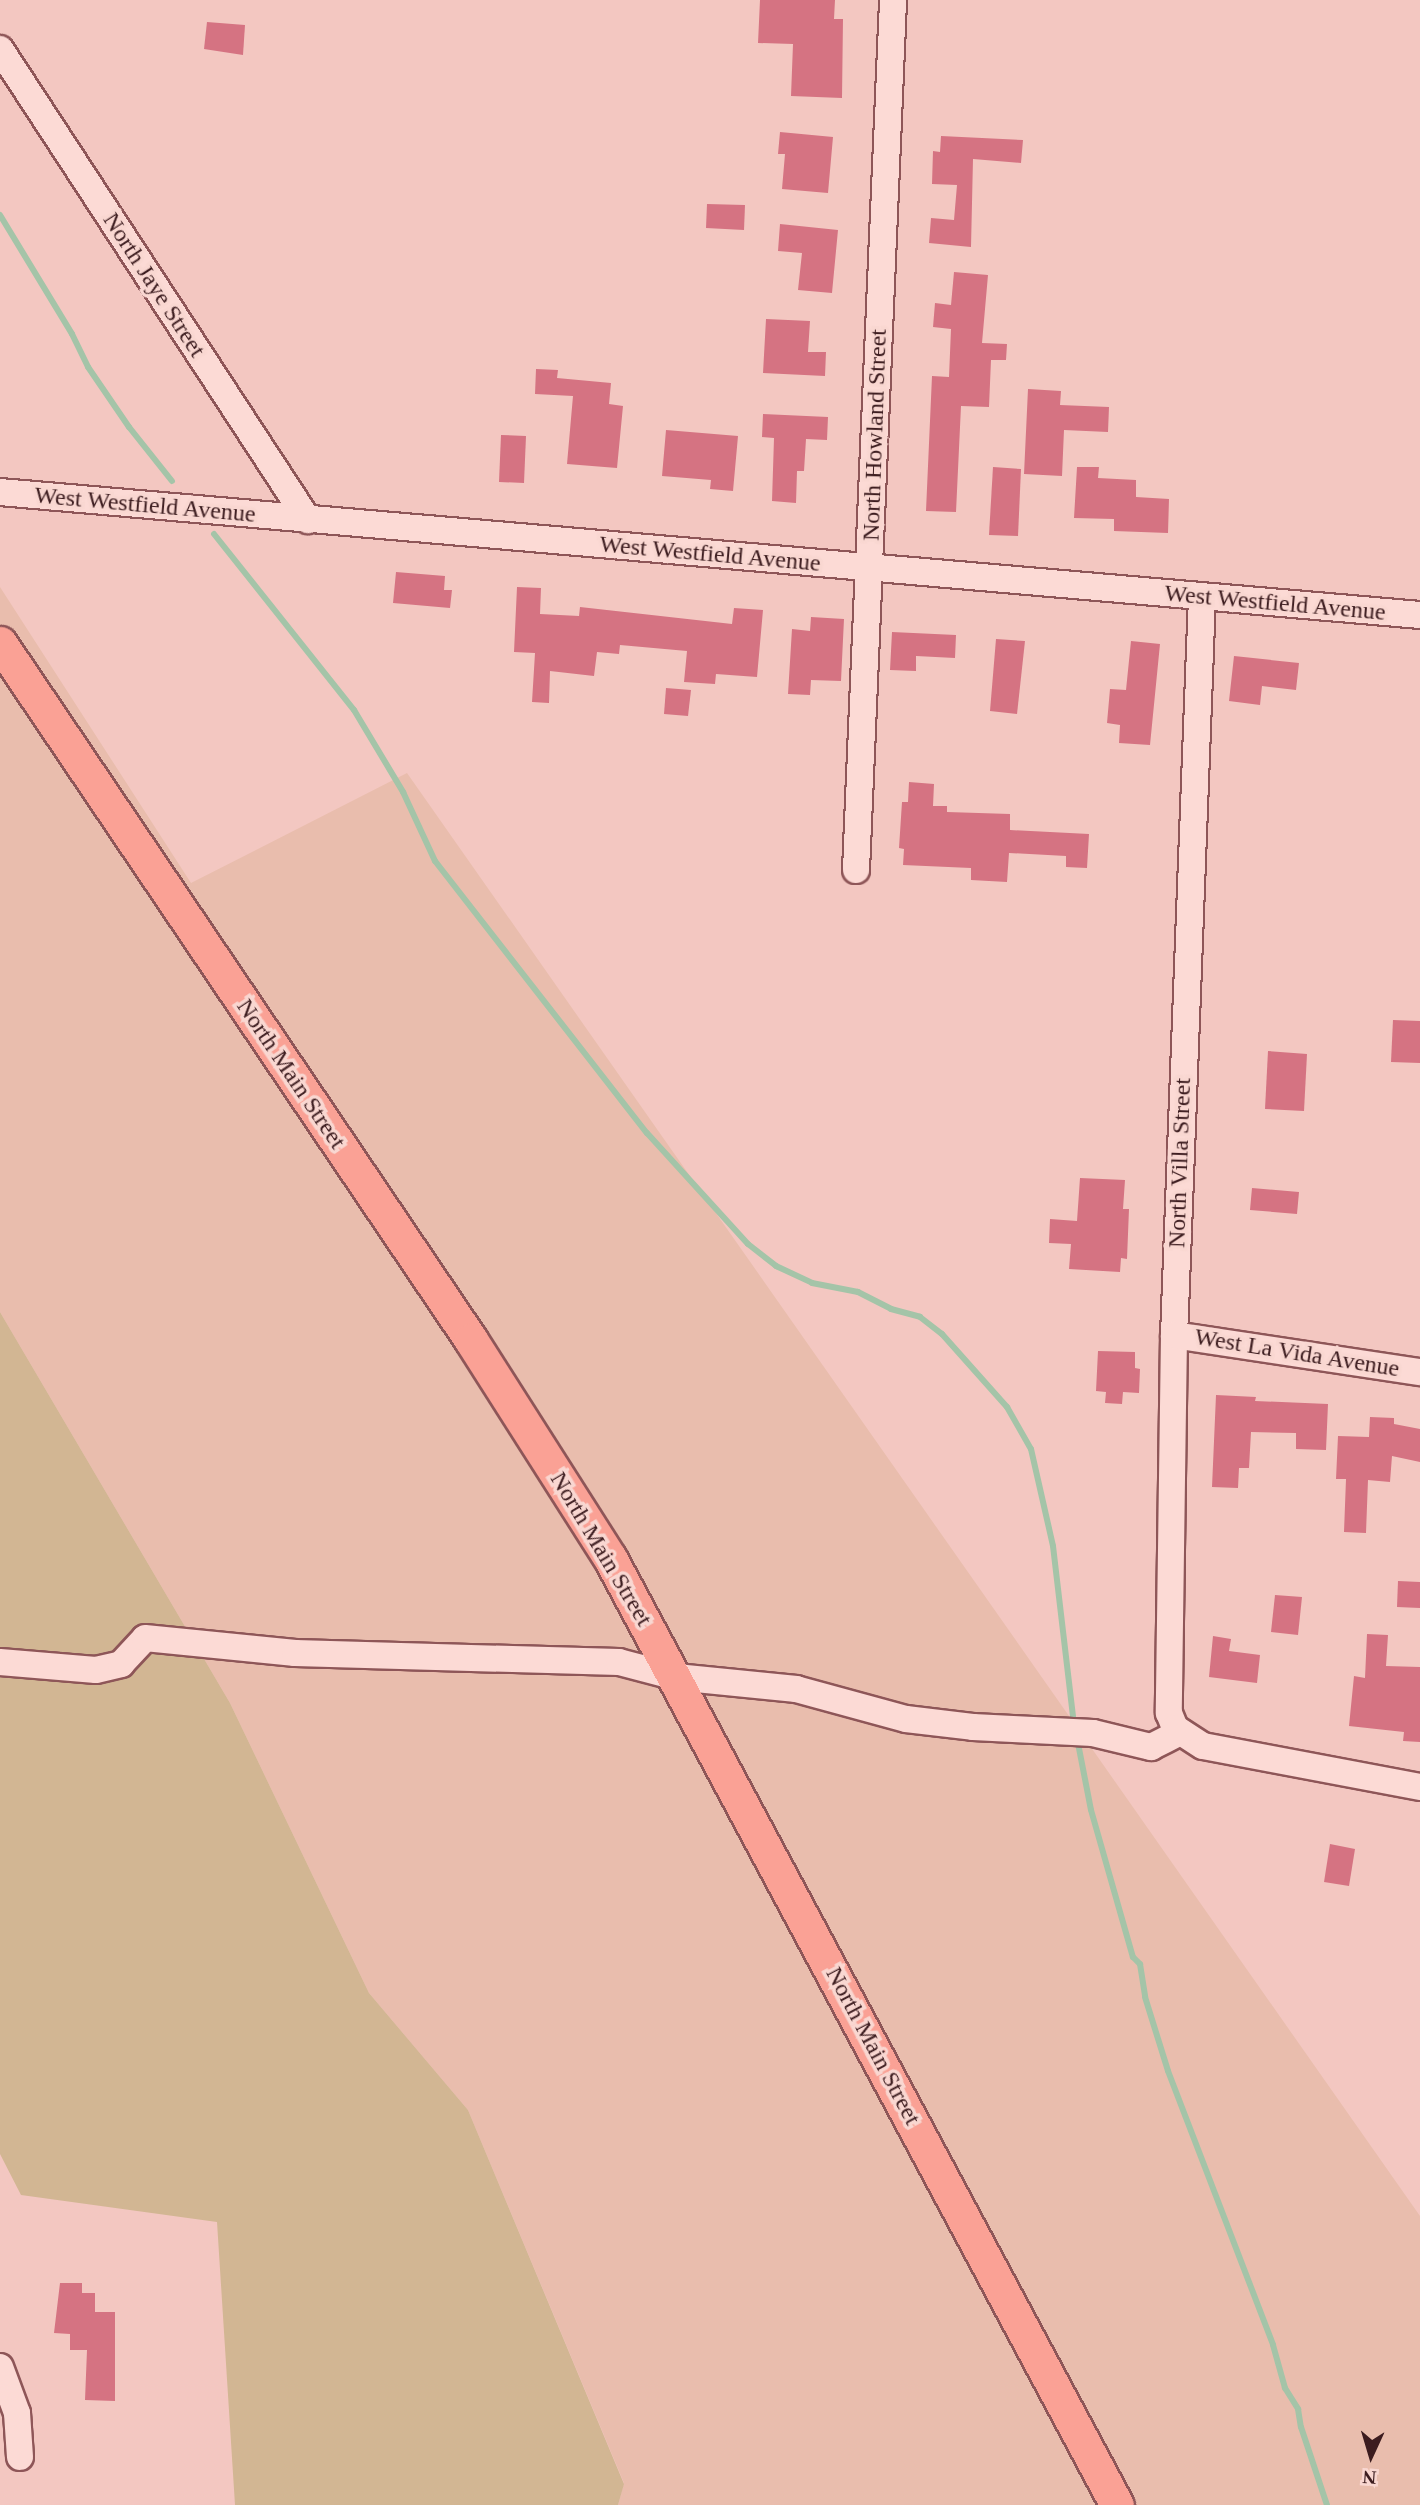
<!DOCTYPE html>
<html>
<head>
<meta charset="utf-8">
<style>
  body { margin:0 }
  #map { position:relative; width:1420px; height:2505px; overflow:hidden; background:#f3c7c1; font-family:Georgia,serif }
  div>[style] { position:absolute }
  .farmland>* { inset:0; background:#e9bdad }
  .green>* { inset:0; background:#d2b693 }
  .stream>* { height:6px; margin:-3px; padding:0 3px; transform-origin:3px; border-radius:3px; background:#a4c4a8 }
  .building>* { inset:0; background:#d57382 }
  .roads { filter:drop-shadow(2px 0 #8e5658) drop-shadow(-2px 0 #8e5658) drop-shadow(0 2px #8e5658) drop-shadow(0 -2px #8e5658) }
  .minor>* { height:26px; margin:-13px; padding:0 13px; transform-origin:13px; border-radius:13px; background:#fcdad5 }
  .major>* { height:33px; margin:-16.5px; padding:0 16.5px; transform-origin:16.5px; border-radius:16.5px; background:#faa195 }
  span { translate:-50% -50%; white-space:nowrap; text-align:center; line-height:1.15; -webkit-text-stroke:7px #f9d7d1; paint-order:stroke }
  .street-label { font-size:24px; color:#3c1c1f }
  .north { position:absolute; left:1336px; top:2421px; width:70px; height:70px; -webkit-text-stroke:5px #f9d7d1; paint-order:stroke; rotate:184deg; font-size:19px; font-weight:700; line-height:28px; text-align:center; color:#3c1c1f }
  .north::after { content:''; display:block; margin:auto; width:24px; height:32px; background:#3c1c1f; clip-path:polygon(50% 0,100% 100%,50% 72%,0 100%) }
</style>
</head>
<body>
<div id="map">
  <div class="farmland">
    <i style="clip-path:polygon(0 587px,191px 883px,407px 773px,1420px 2216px,1420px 2505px,1127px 2505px,701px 1746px,1096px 2505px,618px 2505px,624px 2483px,468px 2110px,369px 1993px,230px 1703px,0 1312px)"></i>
  </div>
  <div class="green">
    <i style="clip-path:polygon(0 1312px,230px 1703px,369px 1993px,468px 2110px,624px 2484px,618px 2505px,235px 2505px,217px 2222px,21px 2195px,0 2154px)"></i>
  </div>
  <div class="stream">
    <i style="left:0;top:215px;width:139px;rotate:58.8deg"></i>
    <i style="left:72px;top:334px;width:37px;rotate:64deg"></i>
    <i style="left:88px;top:367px;width:73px;rotate:55.7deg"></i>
    <i style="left:129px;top:427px;width:69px;rotate:51.5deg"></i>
    <i style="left:214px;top:534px;width:225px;rotate:51.5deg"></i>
    <i style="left:354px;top:710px;width:96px;rotate:59.1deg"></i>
    <i style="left:403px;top:792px;width:76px;rotate:65.1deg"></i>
    <i style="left:435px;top:861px;width:345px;rotate:52.1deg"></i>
    <i style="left:647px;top:1133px;width:150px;rotate:47.7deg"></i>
    <i style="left:748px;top:1244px;width:36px;rotate:38deg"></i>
    <i style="left:776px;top:1266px;width:40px;rotate:25deg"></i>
    <i style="left:812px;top:1283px;width:47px;rotate:11.1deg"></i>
    <i style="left:858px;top:1292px;width:37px;rotate:27deg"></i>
    <i style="left:891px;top:1309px;width:30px;rotate:15deg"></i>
    <i style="left:920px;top:1317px;width:28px;rotate:38deg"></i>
    <i style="left:942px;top:1334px;width:98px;rotate:48.3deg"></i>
    <i style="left:1007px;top:1407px;width:48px;rotate:60.3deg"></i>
    <i style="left:1031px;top:1449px;width:99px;rotate:77.2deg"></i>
    <i style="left:1053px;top:1546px;width:179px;rotate:83.3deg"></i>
    <i style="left:1077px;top:1738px;width:73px;rotate:79deg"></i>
    <i style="left:1091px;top:1810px;width:153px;rotate:74.1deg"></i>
    <i style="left:1133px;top:1957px;width:10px;rotate:45deg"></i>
    <i style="left:1140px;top:1964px;width:33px;rotate:81deg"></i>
    <i style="left:1145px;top:1997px;width:77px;rotate:72.7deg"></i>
    <i style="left:1168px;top:2071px;width:293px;rotate:69deg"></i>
    <i style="left:1273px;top:2345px;width:45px;rotate:74.4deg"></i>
    <i style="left:1285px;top:2388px;width:25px;rotate:58deg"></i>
    <i style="left:1298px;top:2409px;width:18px;rotate:81deg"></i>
    <i style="left:1301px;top:2427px;width:82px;rotate:71.6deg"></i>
  </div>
  <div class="building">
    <i style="clip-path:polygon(760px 0,835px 0,834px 19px,843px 19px,842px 98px,791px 96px,793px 44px,758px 43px)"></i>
    <i style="clip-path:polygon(207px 22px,245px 25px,243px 55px,204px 49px)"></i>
    <i style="clip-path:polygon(780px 132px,833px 137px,828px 193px,782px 189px,785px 154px,778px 154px)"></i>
    <i style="clip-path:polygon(941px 136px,1023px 140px,1021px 163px,973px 159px,971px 247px,929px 243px,931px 218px,954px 220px,957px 185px,932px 184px,933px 151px,940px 152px)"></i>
    <i style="clip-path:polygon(707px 204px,745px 205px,744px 230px,706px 228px)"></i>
    <i style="clip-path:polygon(780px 224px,838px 230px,832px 293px,798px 290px,802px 253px,778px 251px)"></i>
    <i style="clip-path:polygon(954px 272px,988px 275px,982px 343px,1007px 344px,1006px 360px,991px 360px,989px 407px,961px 406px,956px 512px,926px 511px,932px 376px,949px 377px,951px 329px,933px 327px,935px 303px,951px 305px)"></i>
    <i style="clip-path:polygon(766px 319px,810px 321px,808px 352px,826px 352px,825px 376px,763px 373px)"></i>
    <i style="clip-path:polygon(536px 369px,558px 370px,557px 378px,611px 383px,609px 404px,623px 406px,617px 468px,567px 464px,573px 396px,535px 394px)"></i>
    <i style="clip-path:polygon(1028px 389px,1061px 391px,1060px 405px,1109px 407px,1108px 432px,1064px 430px,1062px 476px,1024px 474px)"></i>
    <i style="clip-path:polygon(763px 414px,828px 417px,827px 440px,806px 439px,804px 471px,797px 471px,796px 503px,772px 501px,774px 438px,762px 437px)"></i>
    <i style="clip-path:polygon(666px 430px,738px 436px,733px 491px,710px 489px,711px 480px,662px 476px)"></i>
    <i style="clip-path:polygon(501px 435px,526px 436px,524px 483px,499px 482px)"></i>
    <i style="clip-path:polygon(993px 467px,1021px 469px,1018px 536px,989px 535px)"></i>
    <i style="clip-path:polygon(1077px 467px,1099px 467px,1098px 478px,1136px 480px,1136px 497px,1169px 499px,1168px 533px,1114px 531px,1114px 519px,1074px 518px)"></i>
    <i style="clip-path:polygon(396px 572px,445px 576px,444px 590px,452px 590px,450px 608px,393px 603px)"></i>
    <i style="clip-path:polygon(517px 587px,541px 588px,540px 614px,579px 616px,580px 607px,732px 624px,734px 608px,763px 610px,757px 677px,716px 674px,715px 684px,684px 682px,687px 651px,620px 645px,619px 654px,597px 652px,594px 676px,550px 671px,549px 703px,532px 702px,535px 653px,514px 652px)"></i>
    <i style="clip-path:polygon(811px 617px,844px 619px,841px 681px,811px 680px,810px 695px,788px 694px,792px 629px,810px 631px)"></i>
    <i style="clip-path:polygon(892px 632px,956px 635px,955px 658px,916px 656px,916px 671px,890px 670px)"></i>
    <i style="clip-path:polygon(996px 639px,1025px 641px,1017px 714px,990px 711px)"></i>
    <i style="clip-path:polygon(1131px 641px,1160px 644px,1150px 745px,1119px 743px,1120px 725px,1107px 723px,1110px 689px,1126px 690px)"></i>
    <i style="clip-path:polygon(1234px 656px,1299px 663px,1296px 690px,1262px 686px,1260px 705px,1229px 701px)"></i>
    <i style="clip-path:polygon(666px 688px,691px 690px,688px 716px,664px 714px)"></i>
    <i style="clip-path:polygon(909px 782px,934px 784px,933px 806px,947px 806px,947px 812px,1010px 814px,1010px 830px,1089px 834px,1087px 868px,1066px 867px,1066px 856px,1009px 853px,1007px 882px,971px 880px,971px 868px,903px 865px,904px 849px,899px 848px,902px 802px,908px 802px)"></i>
    <i style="clip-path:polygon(1393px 1020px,1420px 1021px,1420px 1063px,1391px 1062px)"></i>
    <i style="clip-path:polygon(1268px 1051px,1307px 1054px,1304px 1111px,1265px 1109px)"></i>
    <i style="clip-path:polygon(1080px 1178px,1125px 1180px,1123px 1209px,1129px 1209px,1127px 1259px,1121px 1258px,1120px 1272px,1069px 1269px,1071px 1244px,1049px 1243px,1050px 1219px,1077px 1221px)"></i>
    <i style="clip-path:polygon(1252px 1188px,1299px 1192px,1297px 1214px,1250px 1210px)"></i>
    <i style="clip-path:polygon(1098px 1351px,1135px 1352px,1135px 1368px,1140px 1369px,1139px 1393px,1123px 1392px,1122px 1404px,1105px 1403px,1106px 1392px,1096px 1391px)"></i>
    <i style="clip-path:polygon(1216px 1395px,1256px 1397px,1255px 1401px,1328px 1404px,1326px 1450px,1296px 1449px,1296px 1433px,1251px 1432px,1249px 1468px,1239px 1468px,1238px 1488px,1212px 1487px)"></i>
    <i style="clip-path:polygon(1370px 1417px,1394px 1418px,1394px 1424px,1420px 1429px,1420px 1462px,1392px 1456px,1390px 1482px,1368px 1480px,1366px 1533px,1344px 1532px,1346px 1479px,1336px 1479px,1338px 1436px,1369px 1437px)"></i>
    <i style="clip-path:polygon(1398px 1581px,1420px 1582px,1420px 1608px,1397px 1607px)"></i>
    <i style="clip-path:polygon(1275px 1595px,1302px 1597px,1298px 1635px,1271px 1632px)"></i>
    <i style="clip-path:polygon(1367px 1634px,1388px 1635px,1386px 1666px,1420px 1667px,1420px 1742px,1403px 1741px,1404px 1732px,1349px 1726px,1354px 1676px,1365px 1678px)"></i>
    <i style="clip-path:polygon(1213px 1636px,1231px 1639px,1229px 1651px,1260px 1655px,1257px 1683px,1209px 1677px)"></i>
    <i style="clip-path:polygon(1330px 1844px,1355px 1849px,1349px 1886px,1324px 1882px)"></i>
    <i style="clip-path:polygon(60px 2283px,82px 2283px,82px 2293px,95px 2293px,95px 2312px,115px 2312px,115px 2401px,85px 2400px,87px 2350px,70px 2350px,70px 2334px,54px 2333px)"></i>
  </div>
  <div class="roads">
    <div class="minor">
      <i style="left:0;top:49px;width:563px;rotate:56.82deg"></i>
      <i style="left:0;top:492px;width:1425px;rotate:4.95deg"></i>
      <i style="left:1202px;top:597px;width:739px;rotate:92.17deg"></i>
      <i style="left:1174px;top:1335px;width:378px;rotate:90.8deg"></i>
      <i style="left:1169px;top:1713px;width:16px;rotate:68deg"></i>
      <i style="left:1175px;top:1728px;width:33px;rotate:33deg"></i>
      <i style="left:1203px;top:1746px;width:221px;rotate:10.7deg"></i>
      <i style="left:856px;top:870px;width:871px;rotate:-87.56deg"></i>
      <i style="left:1174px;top:1335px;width:249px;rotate:8.6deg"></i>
      <i style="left:0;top:1662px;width:96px;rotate:4.8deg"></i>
      <i style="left:96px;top:1670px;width:26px;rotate:-13deg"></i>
      <i style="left:121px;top:1664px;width:35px;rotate:-47deg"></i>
      <i style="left:145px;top:1638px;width:151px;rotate:5.7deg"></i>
      <i style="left:295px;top:1653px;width:324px;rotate:1.6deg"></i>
      <i style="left:619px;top:1662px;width:59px;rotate:14.7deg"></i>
      <i style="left:676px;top:1677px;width:121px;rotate:5.7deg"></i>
      <i style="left:796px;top:1689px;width:114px;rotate:15.3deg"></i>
      <i style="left:906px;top:1719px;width:67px;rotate:6.8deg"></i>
      <i style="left:973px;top:1727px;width:120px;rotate:2.9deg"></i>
      <i style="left:1093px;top:1733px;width:60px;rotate:13.6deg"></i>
      <i style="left:1151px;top:1747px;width:33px;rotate:-27deg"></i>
      <i style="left:0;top:2367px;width:49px;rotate:69.7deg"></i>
      <i style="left:17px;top:2413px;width:44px;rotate:86.1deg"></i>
    </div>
    <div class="major">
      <i style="left:0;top:643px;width:841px;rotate:55.95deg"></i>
      <i style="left:471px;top:1340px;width:259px;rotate:57.5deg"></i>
      <i style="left:610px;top:1558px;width:1074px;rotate:61.84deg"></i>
    </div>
  </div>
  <div class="street-label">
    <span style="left:154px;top:285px;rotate:57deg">North Jaye Street</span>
    <span style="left:875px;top:435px;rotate:-88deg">North Howland Street</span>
    <span style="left:145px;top:505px;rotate:5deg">West Westfield Avenue</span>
    <span style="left:710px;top:554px;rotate:5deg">West Westfield Avenue</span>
    <span style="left:1275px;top:603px;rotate:5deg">West Westfield Avenue</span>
    <span style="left:291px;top:1074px;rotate:56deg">North Main Street</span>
    <span style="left:1180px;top:1163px;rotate:-88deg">North Villa Street</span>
    <span style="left:1297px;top:1353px;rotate:9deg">West La Vida Avenue</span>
    <span style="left:601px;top:1549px;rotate:59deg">North Main Street</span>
    <span style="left:873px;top:2046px;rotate:62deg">North Main Street</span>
  </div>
  <div class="north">N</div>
</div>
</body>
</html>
